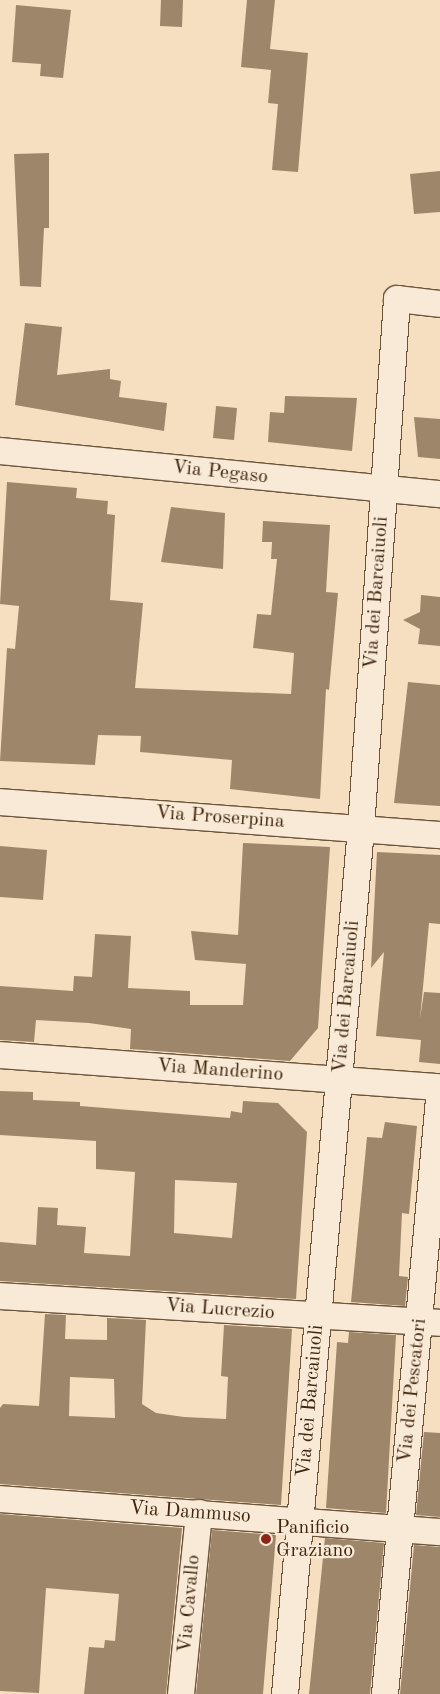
<!DOCTYPE html>
<html>
<head>
<meta charset="utf-8">
<style>
  body { margin:0 }
  #map { position:relative; width:440px; height:1694px; overflow:hidden; background:#f5dfc0; font-family:"Old Standard TT",serif }
  div>[style] { position:absolute }
  .building>* { inset:0; background:#9e866b }
  .roads { filter:drop-shadow(1px 0 #6c543b) drop-shadow(-1px 0 #6c543b) drop-shadow(0 1px #6c543b) drop-shadow(0 -1px #6c543b) }
  .street>* { height:26px; margin:-13px; padding:0 13px; transform-origin:13px; border-radius:13px; background:#f8ead6 }
  .dots>* { width:14px; height:14px; translate:-50% -50%; box-sizing:border-box; border:2px solid #f8ead6; border-radius:50% }
  span { translate:-50% -50%; white-space:nowrap; text-align:center; line-height:1.15; -webkit-text-stroke:4.5px #f8ead6; paint-order:stroke }
  .street-label { font-size:20px; color:#3f250f }
  .poi-label { font-size:20px; color:#3f250f }
  .left { translate:0 -50%; text-align:left }
</style>
</head>
<body>
<div id="map">
  <div class="building">
    <i style="clip-path:polygon(161px 0,183px 0,182px 27px,160px 26px)"></i>
    <i style="clip-path:polygon(247px 0,275px 0,270px 49px,308px 53px,298px 172px,272px 170px,278px 104px,268px 103px,271px 70px,241px 67px)"></i>
    <i style="clip-path:polygon(16px 5px,71px 10px,63px 78px,40px 76px,41px 64px,12px 62px)"></i>
    <i style="clip-path:polygon(49px 153px,49px 228px,44px 228px,41px 287px,20px 286px,14px 154px)"></i>
    <i style="clip-path:polygon(440px 171px,440px 212px,414px 214px,410px 174px)"></i>
    <i style="clip-path:polygon(25px 323px,62px 327px,57px 375px,110px 369px,110px 379px,121px 381px,119px 397px,167px 403px,164px 431px,15px 405px)"></i>
    <i style="clip-path:polygon(285px 396px,357px 398px,352px 451px,268px 442px,270px 412px,284px 413px)"></i>
    <i style="clip-path:polygon(216px 406px,237px 408px,234px 440px,213px 438px)"></i>
    <i style="clip-path:polygon(414px 417px,440px 419px,440px 459px,418px 457px)"></i>
    <i style="clip-path:polygon(7px 482px,77px 488px,76px 498px,108px 501px,107px 514px,115px 515px,110px 600px,143px 603px,135px 688px,291px 694px,294px 653px,253px 648px,257px 614px,271px 615px,277px 559px,271px 559px,272px 542px,262px 542px,263px 521px,330px 525px,326px 592px,338px 593px,329px 690px,326px 689px,320px 799px,230px 789px,232px 760px,140px 752px,141px 736px,98px 735px,95px 765px,0 761px,7px 648px,15px 649px,19px 606px,0 604px)"></i>
    <i style="clip-path:polygon(171px 507px,225px 513px,223px 569px,161px 562px)"></i>
    <i style="clip-path:polygon(421px 595px,440px 597px,440px 646px,418px 644px,420px 629px,403px 620px,420px 612px)"></i>
    <i style="clip-path:polygon(408px 682px,440px 685px,440px 806px,394px 803px)"></i>
    <i style="clip-path:polygon(243px 843px,330px 847px,318px 1028px,290px 1061px,130px 1049px,131px 1029px,89px 1023px,36px 1020px,34px 1042px,0 1040px,0 986px,73px 991px,74px 976px,92px 977px,95px 934px,131px 936px,128px 988px,190px 991px,190px 1005px,243px 1005px,246px 964px,195px 960px,191px 931px,238px 935px)"></i>
    <i style="clip-path:polygon(0 846px,47px 850px,43px 900px,0 897px)"></i>
    <i style="clip-path:polygon(377px 852px,440px 855px,440px 924px,429px 923px,420px 1019px,424px 992px,440px 993px,440px 1064px,419px 1062px,421px 1040px,376px 1036px,384px 952px,371px 968px)"></i>
    <i style="clip-path:polygon(evenodd,0 1091px,33px 1092px,33px 1100px,80px 1102px,80px 1106px,230px 1118px,231px 1111px,242px 1113px,243px 1101px,278px 1103px,307px 1132px,296px 1299px,0 1281px,0 1242px,36px 1245px,38px 1207px,58px 1208px,57px 1225px,86px 1227px,84px 1253px,130px 1256px,135px 1172px,96px 1169px,96px 1141px,0 1135px,0 1091px,175px 1180px,237px 1183px,232px 1238px,174px 1233px,175px 1180px)"></i>
    <i style="clip-path:polygon(385px 1122px,417px 1126px,409px 1214px,402px 1213px,399px 1276px,408px 1277px,405px 1306px,351px 1302px,367px 1137px,382px 1138px)"></i>
    <i style="clip-path:polygon(evenodd,45px 1314px,66px 1315px,65px 1339px,107px 1340px,107px 1318px,146px 1320px,142px 1404px,156px 1413px,184px 1417px,226px 1419px,228px 1377px,221px 1376px,224px 1325px,292px 1329px,281px 1505px,0 1484px,0 1408px,3px 1404px,39px 1406px,45px 1314px,70px 1377px,114px 1379px,115px 1418px,69px 1416px,70px 1377px)"></i>
    <i style="clip-path:polygon(349px 1332px,396px 1335px,386px 1513px,326px 1508px,337px 1342px,348px 1343px)"></i>
    <i style="clip-path:polygon(424px 1432px,440px 1433px,440px 1517px,416px 1515px)"></i>
    <i style="clip-path:polygon(0 1514px,182px 1528px,166px 1694px,84px 1694px,89px 1647px,104px 1648px,105px 1640px,115px 1641px,119px 1594px,46px 1588px,39px 1693px,0 1691px)"></i>
    <i style="clip-path:polygon(212px 1530px,276px 1535px,263px 1694px,196px 1694px)"></i>
    <i style="clip-path:polygon(325px 1538px,384px 1543px,370px 1694px,309px 1694px)"></i>
    <i style="clip-path:polygon(414px 1545px,440px 1547px,440px 1694px,400px 1694px)"></i>
  </div>
  <div class="roads">
    <div class="street">
      <i style="left:0;top:451px;width:442px;rotate:5.6deg"></i>
      <i style="left:0;top:802px;width:441px;rotate:4.3deg"></i>
      <i style="left:0;top:1055px;width:441px;rotate:4.2deg"></i>
      <i style="left:0;top:1296px;width:441px;rotate:3.5deg"></i>
      <i style="left:0;top:1499px;width:441px;rotate:4.3deg"></i>
      <i style="left:181px;top:1694px;width:182px;rotate:-84.3deg"></i>
      <i style="left:285px;top:1694px;width:868px;rotate:-84.98deg"></i>
      <i style="left:361px;top:829px;width:531px;rotate:-86.11deg"></i>
      <i style="left:397px;top:299px;width:43px;rotate:6.6deg"></i>
      <i style="left:385px;top:1694px;width:608px;rotate:-84.81deg"></i>
    </div>
  </div>
  <div class="dots">
    <i style="left:266px;top:1539px;background:#8f2418"></i>
  </div>
  <div class="street-label">
    <span style="left:220px;top:473px;rotate:6deg">Via Pegaso</span>
    <span style="left:377px;top:593px;rotate:-86deg">Via dei Barcaiuoli</span>
    <span style="left:220px;top:818px;rotate:4deg">Via Proserpina</span>
    <span style="left:347px;top:997px;rotate:-85deg">Via dei Barcaiuoli</span>
    <span style="left:220px;top:1071px;rotate:4deg">Via Manderino</span>
    <span style="left:220px;top:1310px;rotate:4deg">Via Lucrezio</span>
    <span style="left:413px;top:1391px;rotate:-84deg">Via dei Pescatori</span>
    <span style="left:311px;top:1401px;rotate:-85deg">Via dei Barcaiuoli</span>
    <span style="left:190px;top:1513px;rotate:4deg">Via Dammuso</span>
    <span style="left:190px;top:1604px;rotate:-85deg">Via Cavallo</span>
  </div>
  <div class="poi-label">
    <span class="left" style="left:276px;top:1540px">Panificio<br>Graziano</span>
  </div>
</div>
</body>
</html>
